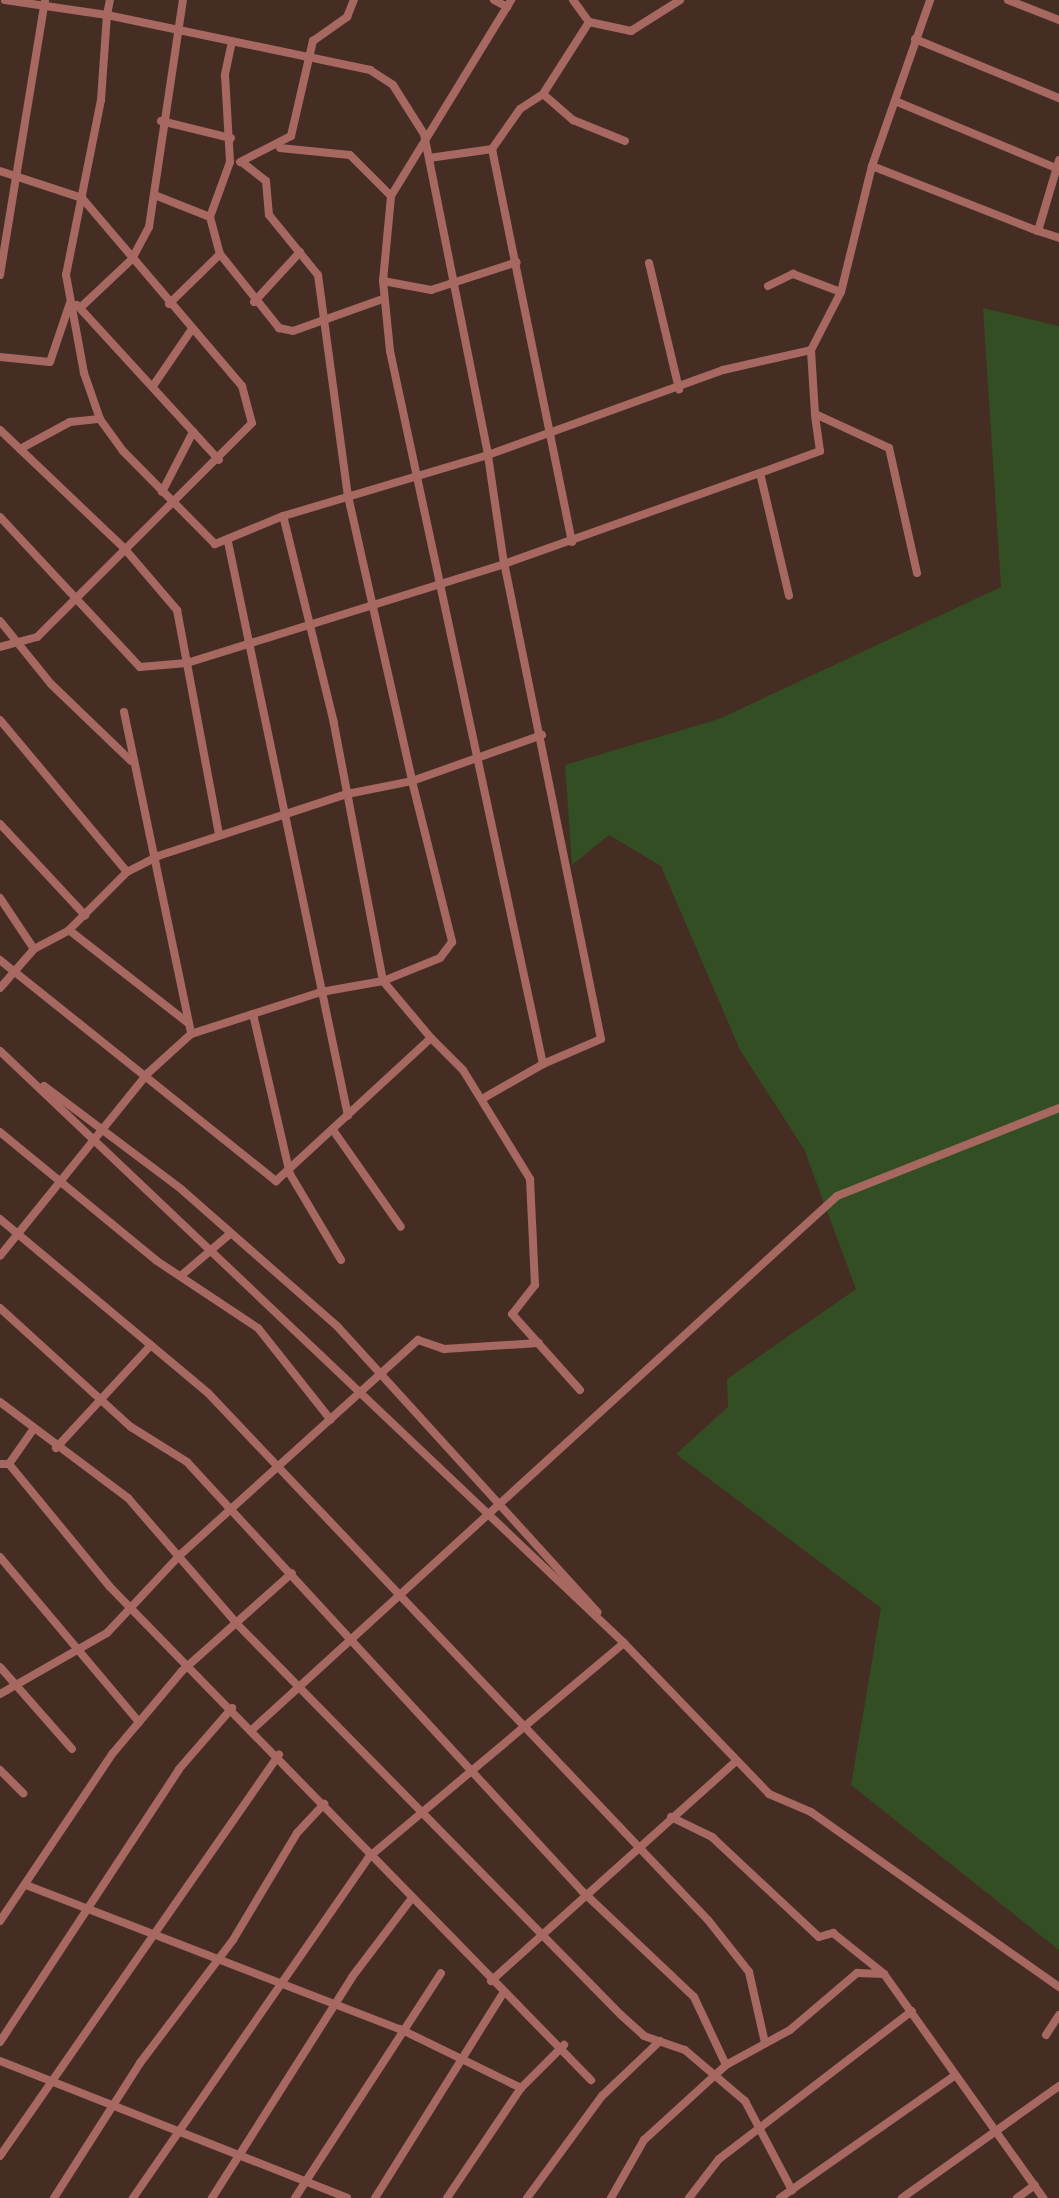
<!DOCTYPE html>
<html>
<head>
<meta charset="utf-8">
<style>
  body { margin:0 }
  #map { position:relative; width:1059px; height:2198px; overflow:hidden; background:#462d23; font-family:Montserrat,sans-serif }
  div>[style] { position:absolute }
  .green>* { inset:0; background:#324e22 }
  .street>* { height:8px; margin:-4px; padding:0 4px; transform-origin:4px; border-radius:4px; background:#a76862 }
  span { translate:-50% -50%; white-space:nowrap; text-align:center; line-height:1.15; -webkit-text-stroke:8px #3b231a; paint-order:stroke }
</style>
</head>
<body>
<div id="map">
  <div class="green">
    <i style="clip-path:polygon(983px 308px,1059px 326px,1059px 1950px,851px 1785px,881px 1608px,676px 1454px,728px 1407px,727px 1379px,856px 1289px,804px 1149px,740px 1050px,661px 866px,609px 835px,572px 865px,565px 765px,719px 719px,1001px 587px)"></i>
  </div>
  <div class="street">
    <i style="left:5px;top:0;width:103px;rotate:8.4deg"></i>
    <i style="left:107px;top:15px;width:269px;rotate:11.8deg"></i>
    <i style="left:370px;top:70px;width:27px;rotate:33deg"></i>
    <i style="left:393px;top:85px;width:58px;rotate:57.7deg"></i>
    <i style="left:424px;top:134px;width:327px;rotate:78.7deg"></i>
    <i style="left:488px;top:455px;width:214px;rotate:163.4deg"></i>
    <i style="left:283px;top:516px;width:74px;rotate:157.6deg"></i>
    <i style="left:215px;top:544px;width:131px;rotate:-134.7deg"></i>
    <i style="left:123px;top:451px;width:39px;rotate:-126deg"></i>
    <i style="left:100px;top:419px;width:49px;rotate:-109.2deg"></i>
    <i style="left:84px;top:373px;width:100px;rotate:-100.4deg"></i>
    <i style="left:66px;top:275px;width:178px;rotate:-78.7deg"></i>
    <i style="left:101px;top:100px;width:85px;rotate:-86deg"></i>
    <i style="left:107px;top:15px;width:15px;rotate:-79deg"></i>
    <i style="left:494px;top:0;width:15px;rotate:28deg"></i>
    <i style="left:573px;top:0;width:27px;rotate:54deg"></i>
    <i style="left:589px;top:22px;width:43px;rotate:12.1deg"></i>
    <i style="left:631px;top:31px;width:58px;rotate:-32.3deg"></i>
    <i style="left:1008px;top:0;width:55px;rotate:21.4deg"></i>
    <i style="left:915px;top:39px;width:156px;rotate:22.3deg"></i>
    <i style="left:231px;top:46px;width:30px;rotate:102deg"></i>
    <i style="left:225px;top:75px;width:87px;rotate:86.7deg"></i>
    <i style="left:230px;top:162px;width:59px;rotate:110deg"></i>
    <i style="left:210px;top:217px;width:38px;rotate:75deg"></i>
    <i style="left:220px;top:254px;width:95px;rotate:51.4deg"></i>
    <i style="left:279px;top:328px;width:14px;rotate:12deg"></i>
    <i style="left:293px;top:331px;width:96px;rotate:-19.6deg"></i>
    <i style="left:543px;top:94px;width:40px;rotate:41deg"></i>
    <i style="left:573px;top:120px;width:56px;rotate:22deg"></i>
    <i style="left:895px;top:101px;width:174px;rotate:22.6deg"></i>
    <i style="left:161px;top:121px;width:72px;rotate:13.7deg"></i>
    <i style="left:280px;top:148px;width:70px;rotate:5.7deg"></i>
    <i style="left:350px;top:155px;width:58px;rotate:45deg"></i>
    <i style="left:492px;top:149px;width:401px;rotate:78.5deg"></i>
    <i style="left:492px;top:149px;width:49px;rotate:-55deg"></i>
    <i style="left:520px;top:109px;width:27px;rotate:-33deg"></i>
    <i style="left:543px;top:94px;width:85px;rotate:-57.4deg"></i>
    <i style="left:429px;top:158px;width:64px;rotate:-8.1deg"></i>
    <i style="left:240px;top:162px;width:57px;rotate:-27deg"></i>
    <i style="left:291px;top:136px;width:98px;rotate:-77deg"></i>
    <i style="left:313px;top:41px;width:42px;rotate:-35.2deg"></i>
    <i style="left:347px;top:17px;width:18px;rotate:-68deg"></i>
    <i style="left:243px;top:163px;width:29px;rotate:38deg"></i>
    <i style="left:266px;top:181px;width:34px;rotate:85deg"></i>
    <i style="left:269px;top:215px;width:77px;rotate:50.8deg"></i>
    <i style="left:318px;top:275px;width:223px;rotate:82.3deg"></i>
    <i style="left:348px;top:496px;width:292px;rotate:77.3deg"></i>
    <i style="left:412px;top:781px;width:138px;rotate:-19.5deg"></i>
    <i style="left:872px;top:166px;width:178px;rotate:21.4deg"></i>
    <i style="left:1038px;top:231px;width:74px;rotate:-73.5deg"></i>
    <i style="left:0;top:171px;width:86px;rotate:18.2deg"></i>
    <i style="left:82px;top:198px;width:247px;rotate:49.6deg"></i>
    <i style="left:242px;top:386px;width:38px;rotate:75deg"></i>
    <i style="left:252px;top:423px;width:303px;rotate:135.1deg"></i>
    <i style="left:37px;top:637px;width:38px;rotate:165deg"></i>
    <i style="left:157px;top:196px;width:57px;rotate:21.6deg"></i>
    <i style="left:1038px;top:231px;width:22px;rotate:18deg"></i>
    <i style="left:649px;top:263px;width:130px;rotate:76.6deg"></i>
    <i style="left:0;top:275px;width:279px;rotate:-80.7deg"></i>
    <i style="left:383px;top:281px;width:49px;rotate:10.6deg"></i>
    <i style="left:431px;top:290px;width:90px;rotate:-18deg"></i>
    <i style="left:768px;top:286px;width:28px;rotate:-26deg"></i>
    <i style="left:793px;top:274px;width:51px;rotate:20.6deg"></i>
    <i style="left:254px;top:302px;width:68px;rotate:-47.4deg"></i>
    <i style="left:169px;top:304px;width:71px;rotate:-44.4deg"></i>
    <i style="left:77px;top:305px;width:210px;rotate:47.5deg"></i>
    <i style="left:80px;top:308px;width:71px;rotate:-43.3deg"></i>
    <i style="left:132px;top:259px;width:36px;rotate:-62deg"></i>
    <i style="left:149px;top:227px;width:230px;rotate:-81.5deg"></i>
    <i style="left:0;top:357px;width:50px;rotate:5.7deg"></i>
    <i style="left:50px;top:362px;width:62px;rotate:-71.3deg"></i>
    <i style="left:153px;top:386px;width:69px;rotate:-55.6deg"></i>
    <i style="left:0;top:430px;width:171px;rotate:43.6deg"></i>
    <i style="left:124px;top:548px;width:82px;rotate:49.5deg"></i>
    <i style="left:177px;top:610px;width:229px;rotate:79.4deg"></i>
    <i style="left:20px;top:449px;width:57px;rotate:-28.4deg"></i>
    <i style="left:70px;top:422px;width:30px;rotate:-6deg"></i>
    <i style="left:760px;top:473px;width:64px;rotate:-20.1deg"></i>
    <i style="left:820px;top:451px;width:37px;rotate:-98deg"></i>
    <i style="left:162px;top:492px;width:68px;rotate:-62.7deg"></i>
    <i style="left:0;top:517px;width:205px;rotate:47deg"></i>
    <i style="left:140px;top:667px;width:47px;rotate:-4.9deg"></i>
    <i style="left:187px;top:663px;width:332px;rotate:-17.3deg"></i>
    <i style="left:504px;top:564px;width:110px;rotate:-98.4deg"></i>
    <i style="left:488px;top:455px;width:250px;rotate:-19.9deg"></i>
    <i style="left:723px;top:370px;width:90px;rotate:-12.8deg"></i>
    <i style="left:228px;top:542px;width:586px;rotate:78.19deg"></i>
    <i style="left:917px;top:573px;width:128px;rotate:-102.6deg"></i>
    <i style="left:889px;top:448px;width:81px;rotate:-155.3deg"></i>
    <i style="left:815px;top:414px;width:64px;rotate:-93.6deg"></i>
    <i style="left:811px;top:350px;width:65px;rotate:-62.7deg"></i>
    <i style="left:841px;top:292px;width:130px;rotate:-76.2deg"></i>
    <i style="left:872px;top:166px;width:176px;rotate:-70.7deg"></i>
    <i style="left:0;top:621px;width:81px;rotate:51deg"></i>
    <i style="left:51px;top:684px;width:111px;rotate:43.9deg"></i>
    <i style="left:124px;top:712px;width:329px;rotate:78.2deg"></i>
    <i style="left:0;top:720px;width:198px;rotate:50.1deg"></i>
    <i style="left:0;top:824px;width:125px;rotate:47deg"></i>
    <i style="left:0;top:898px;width:61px;rotate:56.3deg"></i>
    <i style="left:34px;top:949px;width:40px;rotate:-28deg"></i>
    <i style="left:69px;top:930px;width:82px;rotate:-45deg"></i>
    <i style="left:127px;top:872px;width:35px;rotate:-27deg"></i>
    <i style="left:158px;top:856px;width:199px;rotate:-18.2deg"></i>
    <i style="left:347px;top:794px;width:66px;rotate:-11.3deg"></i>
    <i style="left:412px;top:781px;width:166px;rotate:76deg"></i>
    <i style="left:452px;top:942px;width:20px;rotate:127deg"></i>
    <i style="left:440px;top:958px;width:61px;rotate:158deg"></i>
    <i style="left:383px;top:981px;width:63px;rotate:169.9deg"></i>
    <i style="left:321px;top:992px;width:137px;rotate:162.1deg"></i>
    <i style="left:191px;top:1034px;width:58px;rotate:137.8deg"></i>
    <i style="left:148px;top:1073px;width:235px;rotate:129deg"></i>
    <i style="left:69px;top:930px;width:151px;rotate:38deg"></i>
    <i style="left:0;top:960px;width:354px;rotate:38.7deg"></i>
    <i style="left:276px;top:1181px;width:211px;rotate:-42.7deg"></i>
    <i style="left:431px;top:1038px;width:75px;rotate:-130.1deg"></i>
    <i style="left:383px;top:981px;width:263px;rotate:-100.8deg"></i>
    <i style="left:334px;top:723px;width:213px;rotate:-103.8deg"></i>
    <i style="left:0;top:988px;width:52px;rotate:-48.9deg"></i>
    <i style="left:253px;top:1014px;width:164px;rotate:77deg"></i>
    <i style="left:290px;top:1174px;width:100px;rotate:59.3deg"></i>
    <i style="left:431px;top:1038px;width:45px;rotate:45deg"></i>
    <i style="left:463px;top:1070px;width:128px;rotate:58.4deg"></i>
    <i style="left:530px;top:1179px;width:106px;rotate:87.3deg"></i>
    <i style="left:535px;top:1285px;width:37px;rotate:128deg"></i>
    <i style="left:512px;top:1314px;width:102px;rotate:48.2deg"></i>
    <i style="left:0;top:1051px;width:860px;rotate:43.49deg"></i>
    <i style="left:624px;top:1643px;width:333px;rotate:140deg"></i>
    <i style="left:369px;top:1857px;width:415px;rotate:124.7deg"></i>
    <i style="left:543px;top:1064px;width:63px;rotate:-23.3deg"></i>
    <i style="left:601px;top:1039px;width:485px;rotate:-101.5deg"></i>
    <i style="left:504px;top:564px;width:272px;rotate:-19.6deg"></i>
    <i style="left:760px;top:473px;width:126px;rotate:76.7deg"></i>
    <i style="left:44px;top:1086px;width:171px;rotate:36.9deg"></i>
    <i style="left:181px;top:1189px;width:208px;rotate:41.3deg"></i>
    <i style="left:337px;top:1326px;width:387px;rotate:47.7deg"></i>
    <i style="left:482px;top:1099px;width:70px;rotate:-29.8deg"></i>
    <i style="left:543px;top:1064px;width:729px;rotate:-102.11deg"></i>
    <i style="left:390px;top:351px;width:70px;rotate:-95.7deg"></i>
    <i style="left:383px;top:281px;width:85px;rotate:-84.6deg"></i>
    <i style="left:391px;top:196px;width:230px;rotate:-58.5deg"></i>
    <i style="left:333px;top:1130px;width:118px;rotate:55deg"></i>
    <i style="left:0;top:1132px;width:203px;rotate:39.4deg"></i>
    <i style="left:157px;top:1261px;width:121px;rotate:33.6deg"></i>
    <i style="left:258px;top:1328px;width:117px;rotate:51.6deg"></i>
    <i style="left:0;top:1219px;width:271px;rotate:39.9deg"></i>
    <i style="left:208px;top:1393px;width:726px;rotate:46.51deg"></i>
    <i style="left:708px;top:1920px;width:66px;rotate:51.7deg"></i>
    <i style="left:749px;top:1972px;width:73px;rotate:77.3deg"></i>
    <i style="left:183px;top:1274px;width:63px;rotate:-40.5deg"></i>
    <i style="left:0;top:1308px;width:177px;rotate:42.3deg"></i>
    <i style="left:131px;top:1427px;width:66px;rotate:32deg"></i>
    <i style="left:187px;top:1462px;width:583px;rotate:47.36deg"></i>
    <i style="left:582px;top:1891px;width:154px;rotate:43.4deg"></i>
    <i style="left:694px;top:1997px;width:75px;rotate:64.8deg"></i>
    <i style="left:0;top:1402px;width:160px;rotate:36.9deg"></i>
    <i style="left:128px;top:1498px;width:167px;rotate:49.1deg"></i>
    <i style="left:237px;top:1624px;width:548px;rotate:45.52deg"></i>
    <i style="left:621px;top:2015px;width:31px;rotate:42deg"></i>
    <i style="left:644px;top:2036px;width:43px;rotate:18.9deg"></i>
    <i style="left:685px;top:2050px;width:79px;rotate:40.4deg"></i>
    <i style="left:745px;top:2101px;width:101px;rotate:62.2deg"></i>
    <i style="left:56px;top:1448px;width:140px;rotate:-47.3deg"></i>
    <i style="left:0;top:1464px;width:9px"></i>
    <i style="left:9px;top:1464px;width:40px;rotate:-55.1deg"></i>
    <i style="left:9px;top:1464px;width:159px;rotate:50.6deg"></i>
    <i style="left:110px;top:1587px;width:689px;rotate:45.71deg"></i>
    <i style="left:0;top:1557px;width:216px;rotate:49.9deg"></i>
    <i style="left:622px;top:1641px;width:212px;rotate:46.1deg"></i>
    <i style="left:769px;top:1794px;width:46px;rotate:23.2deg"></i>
    <i style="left:811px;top:1812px;width:304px;rotate:35.2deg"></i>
    <i style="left:0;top:1667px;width:109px;rotate:48.7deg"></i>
    <i style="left:0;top:1694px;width:123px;rotate:-29.7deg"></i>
    <i style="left:107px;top:1633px;width:107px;rotate:-46.9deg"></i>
    <i style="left:180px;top:1555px;width:321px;rotate:-42.1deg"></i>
    <i style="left:418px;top:1340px;width:28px;rotate:19deg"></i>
    <i style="left:444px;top:1349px;width:95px;rotate:-3.6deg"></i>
    <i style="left:254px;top:1728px;width:789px;rotate:-42.38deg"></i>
    <i style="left:837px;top:1196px;width:239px;rotate:-21.6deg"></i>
    <i style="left:0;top:1770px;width:33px;rotate:45deg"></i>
    <i style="left:671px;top:1817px;width:46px;rotate:26deg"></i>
    <i style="left:712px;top:1837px;width:146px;rotate:43.1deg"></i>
    <i style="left:819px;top:1937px;width:15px;rotate:-16deg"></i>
    <i style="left:833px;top:1933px;width:65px;rotate:38.8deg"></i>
    <i style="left:884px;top:1974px;width:275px;rotate:54.6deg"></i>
    <i style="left:26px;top:1885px;width:401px;rotate:21.1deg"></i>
    <i style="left:400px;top:2029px;width:135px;rotate:26deg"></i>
    <i style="left:0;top:1921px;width:202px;rotate:-56.1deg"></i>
    <i style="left:113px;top:1753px;width:107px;rotate:-49.9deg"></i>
    <i style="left:182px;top:1671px;width:147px;rotate:-41.7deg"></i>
    <i style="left:491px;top:1981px;width:329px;rotate:-41.9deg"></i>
    <i style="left:1046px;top:2035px;width:24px;rotate:-57deg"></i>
    <i style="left:0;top:2042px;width:326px;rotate:-56.7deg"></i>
    <i style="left:179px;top:1769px;width:81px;rotate:-49deg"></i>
    <i style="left:0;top:2061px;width:373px;rotate:21.5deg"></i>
    <i style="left:0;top:2156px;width:489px;rotate:-55.2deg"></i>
    <i style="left:54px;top:2198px;width:160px;rotate:-57.5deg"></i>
    <i style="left:140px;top:2063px;width:154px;rotate:-52.9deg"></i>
    <i style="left:233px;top:1940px;width:125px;rotate:-59.1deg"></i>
    <i style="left:297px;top:1833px;width:40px;rotate:-47deg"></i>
    <i style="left:212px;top:2198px;width:262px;rotate:-57.6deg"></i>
    <i style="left:352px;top:1977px;width:99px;rotate:-52.8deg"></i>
    <i style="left:295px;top:2198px;width:268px;rotate:-57deg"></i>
    <i style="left:375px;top:2198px;width:239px;rotate:-58deg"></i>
    <i style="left:447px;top:2198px;width:133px;rotate:-56.1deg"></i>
    <i style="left:521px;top:2088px;width:61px;rotate:-45deg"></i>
    <i style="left:527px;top:2198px;width:127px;rotate:-53.7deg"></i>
    <i style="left:602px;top:2096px;width:80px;rotate:-43.5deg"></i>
    <i style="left:611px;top:2198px;width:67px;rotate:-60.4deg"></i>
    <i style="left:644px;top:2140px;width:111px;rotate:-42.4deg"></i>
    <i style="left:726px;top:2065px;width:73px;rotate:-28.7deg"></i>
    <i style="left:790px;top:2030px;width:88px;rotate:-40.4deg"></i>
    <i style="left:857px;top:1973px;width:27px;rotate:2deg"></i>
    <i style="left:689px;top:2198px;width:49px;rotate:-52.4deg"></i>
    <i style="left:719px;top:2159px;width:243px;rotate:-37.5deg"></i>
    <i style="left:780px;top:2198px;width:213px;rotate:-35deg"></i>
    <i style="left:902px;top:2198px;width:193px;rotate:-35.5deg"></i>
    <i style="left:1017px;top:2198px;width:22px;rotate:-36deg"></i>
  </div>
</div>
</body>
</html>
